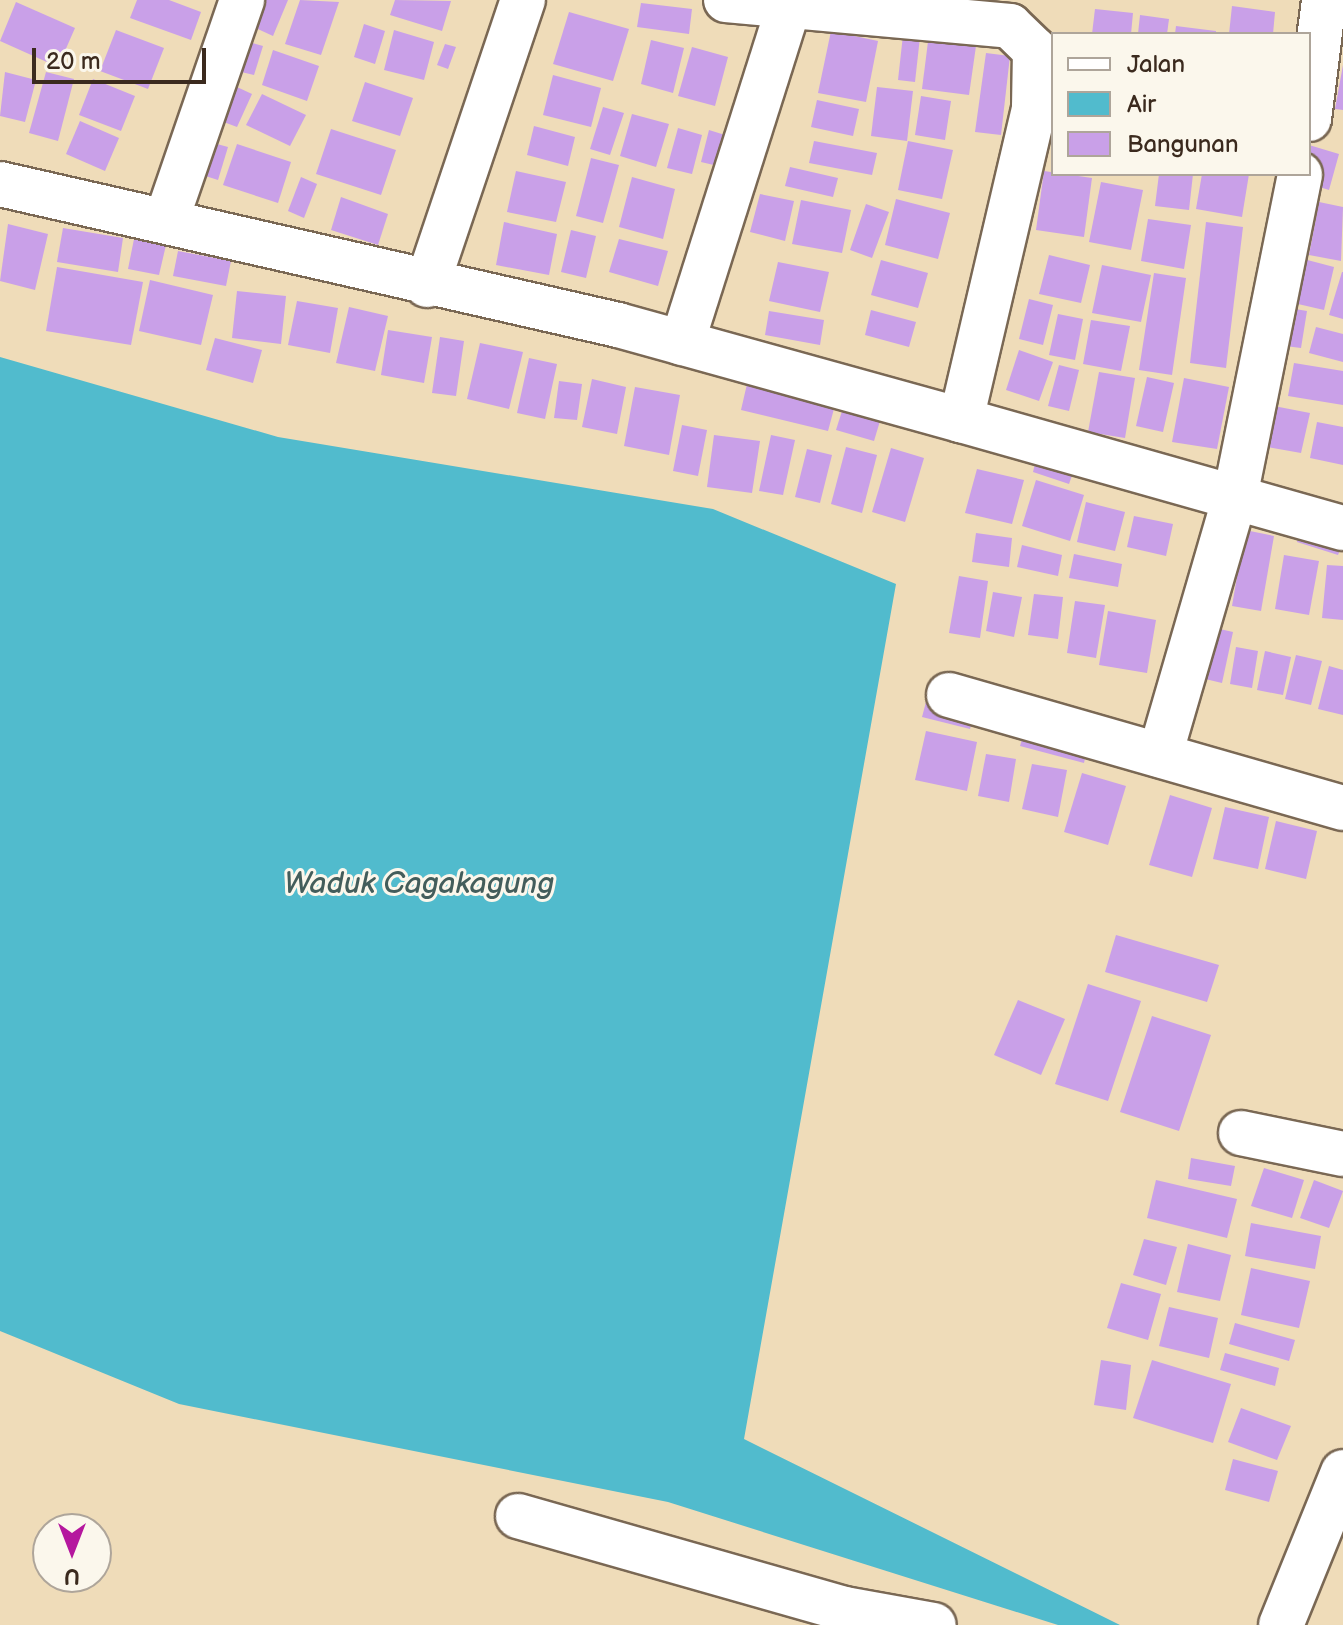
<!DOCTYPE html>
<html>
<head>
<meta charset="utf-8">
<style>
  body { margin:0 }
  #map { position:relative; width:1343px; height:1625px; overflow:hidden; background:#efdcb9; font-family:"Balsamiq Sans",sans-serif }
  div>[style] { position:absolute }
  .water>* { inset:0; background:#51bbcd }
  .building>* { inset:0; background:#c9a0e8 }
  .roads { filter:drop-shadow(2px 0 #7a6854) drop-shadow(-2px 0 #7a6854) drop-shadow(0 2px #7a6854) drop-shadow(0 -2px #7a6854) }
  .street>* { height:44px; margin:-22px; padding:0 22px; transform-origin:22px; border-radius:22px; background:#fff }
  span { translate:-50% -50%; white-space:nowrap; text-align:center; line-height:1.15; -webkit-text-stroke:6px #fbf7ec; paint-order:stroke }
  .water-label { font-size:30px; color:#435d5b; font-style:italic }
  .legend { position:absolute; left:1051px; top:32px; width:260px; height:144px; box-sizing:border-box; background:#fbf7ec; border:2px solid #aea59a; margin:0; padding:10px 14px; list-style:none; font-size:24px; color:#3b2a1e }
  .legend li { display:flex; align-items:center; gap:16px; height:40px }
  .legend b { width:40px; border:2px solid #aea59a }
  .north { position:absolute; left:32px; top:1513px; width:80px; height:80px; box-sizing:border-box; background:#fbf7ec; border:2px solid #aea59a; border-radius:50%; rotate:180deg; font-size:22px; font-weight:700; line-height:32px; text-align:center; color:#3b2a1e }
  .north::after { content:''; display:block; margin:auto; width:28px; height:36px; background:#b5179e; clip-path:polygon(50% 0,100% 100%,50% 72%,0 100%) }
  .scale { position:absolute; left:32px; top:48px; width:174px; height:36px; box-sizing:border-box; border:4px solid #3b2a1e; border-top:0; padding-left:10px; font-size:24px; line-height:28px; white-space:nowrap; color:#3b2a1e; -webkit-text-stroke:6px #fbf7ec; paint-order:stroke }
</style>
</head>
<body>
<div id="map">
  <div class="water">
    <i style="clip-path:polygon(0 357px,278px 437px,713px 509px,896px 584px,744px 1439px,1120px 1625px,1058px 1625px,668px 1502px,179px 1404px,0 1331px)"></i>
  </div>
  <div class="building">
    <i style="clip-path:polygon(137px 0,169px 0,201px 12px,191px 40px,130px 18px)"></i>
    <i style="clip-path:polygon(262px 0,288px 0,273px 36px,251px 26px)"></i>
    <i style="clip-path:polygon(300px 0,339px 2px,321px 55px,285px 44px)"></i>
    <i style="clip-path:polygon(395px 0,451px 1px,442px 31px,390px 15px)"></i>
    <i style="clip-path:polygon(16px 2px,75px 28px,58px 67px,0 41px)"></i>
    <i style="clip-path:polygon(641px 3px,692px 9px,689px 34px,637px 27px)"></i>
    <i style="clip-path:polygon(1232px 6px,1275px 12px,1273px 34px,1229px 34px)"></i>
    <i style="clip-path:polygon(1095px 9px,1133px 13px,1131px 34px,1092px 34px)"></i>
    <i style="clip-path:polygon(569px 12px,629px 29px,613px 81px,553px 64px)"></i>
    <i style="clip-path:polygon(1140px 15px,1169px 19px,1167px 34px,1138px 34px)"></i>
    <i style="clip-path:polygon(364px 24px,385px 31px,375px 64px,354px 57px)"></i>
    <i style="clip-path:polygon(930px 26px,978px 32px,969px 95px,922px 89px)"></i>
    <i style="clip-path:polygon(1176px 26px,1216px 31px,1216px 34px,1175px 34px)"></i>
    <i style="clip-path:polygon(116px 30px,164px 48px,148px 89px,100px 71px)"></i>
    <i style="clip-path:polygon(394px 30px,434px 42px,424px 80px,384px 70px)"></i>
    <i style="clip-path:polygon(831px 31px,878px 41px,866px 102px,818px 93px)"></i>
    <i style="clip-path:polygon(903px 35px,920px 37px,915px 82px,898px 80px)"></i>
    <i style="clip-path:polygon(651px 40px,684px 48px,673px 93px,641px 84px)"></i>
    <i style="clip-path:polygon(245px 41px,263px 46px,254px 75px,237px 71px)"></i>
    <i style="clip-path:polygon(445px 44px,456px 47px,448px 69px,437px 65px)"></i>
    <i style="clip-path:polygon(692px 47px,728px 57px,715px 106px,678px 96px)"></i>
    <i style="clip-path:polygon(273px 50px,319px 66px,307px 101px,262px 85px)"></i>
    <i style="clip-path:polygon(986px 53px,1010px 56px,1001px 135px,975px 132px)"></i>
    <i style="clip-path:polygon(1343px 65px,1343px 110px,1335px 109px)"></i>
    <i style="clip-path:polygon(5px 72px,36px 80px,25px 122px,0 116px)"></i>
    <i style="clip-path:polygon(46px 72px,74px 79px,58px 141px,29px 133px)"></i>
    <i style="clip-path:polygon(553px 75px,601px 88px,591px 127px,543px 115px)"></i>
    <i style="clip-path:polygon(93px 79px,135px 96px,121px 131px,79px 115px)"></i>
    <i style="clip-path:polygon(365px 82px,413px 98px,400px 136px,352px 121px)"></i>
    <i style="clip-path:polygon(237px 87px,252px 94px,237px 127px,221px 121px)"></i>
    <i style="clip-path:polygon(877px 87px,913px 91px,907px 141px,871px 136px)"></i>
    <i style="clip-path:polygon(262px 94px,306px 115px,290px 146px,246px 125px)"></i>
    <i style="clip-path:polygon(921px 96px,951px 101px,945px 140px,915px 135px)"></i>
    <i style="clip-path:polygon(817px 100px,859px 109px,853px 136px,811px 127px)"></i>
    <i style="clip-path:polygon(603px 107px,624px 113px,610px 155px,590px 149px)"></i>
    <i style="clip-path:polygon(632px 114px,669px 124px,656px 167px,620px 156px)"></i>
    <i style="clip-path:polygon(80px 121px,119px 138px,105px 171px,66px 154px)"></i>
    <i style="clip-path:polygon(534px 126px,575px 137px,568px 166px,527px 155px)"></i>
    <i style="clip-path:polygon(678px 128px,702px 135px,692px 174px,667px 168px)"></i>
    <i style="clip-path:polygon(331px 129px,396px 150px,381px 195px,316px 174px)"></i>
    <i style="clip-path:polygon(709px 130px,725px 135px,718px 166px,701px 162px)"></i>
    <i style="clip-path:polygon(206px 141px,228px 147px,218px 180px,196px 173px)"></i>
    <i style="clip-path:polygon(814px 141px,877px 153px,872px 175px,809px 163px)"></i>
    <i style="clip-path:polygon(908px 141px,953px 150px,942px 199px,898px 190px)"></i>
    <i style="clip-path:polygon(237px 144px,291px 162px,278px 203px,223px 185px)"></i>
    <i style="clip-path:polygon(1309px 145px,1339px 154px,1329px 190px,1300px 181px,1309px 174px)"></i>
    <i style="clip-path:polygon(591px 158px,619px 165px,603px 223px,576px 216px)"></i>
    <i style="clip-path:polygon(790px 167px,838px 178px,833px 197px,785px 186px)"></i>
    <i style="clip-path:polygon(516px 171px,566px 182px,556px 222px,507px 212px)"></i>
    <i style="clip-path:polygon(1044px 171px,1092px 178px,1084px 237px,1036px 230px)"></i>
    <i style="clip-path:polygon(1159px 174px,1193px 174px,1189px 210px,1155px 206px)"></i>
    <i style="clip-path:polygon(1202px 174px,1249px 174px,1242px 217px,1196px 209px)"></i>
    <i style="clip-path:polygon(301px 177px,317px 184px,304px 218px,288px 211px)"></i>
    <i style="clip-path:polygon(632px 177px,675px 189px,663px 239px,619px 227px)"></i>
    <i style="clip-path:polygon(1101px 182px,1143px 190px,1131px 250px,1089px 242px)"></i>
    <i style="clip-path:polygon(760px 194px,794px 201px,785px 241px,750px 232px)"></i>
    <i style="clip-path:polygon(341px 197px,388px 214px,378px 245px,331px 230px)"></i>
    <i style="clip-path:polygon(896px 199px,950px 213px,938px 259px,885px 245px)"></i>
    <i style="clip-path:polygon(801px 200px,851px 210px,842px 253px,792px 244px)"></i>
    <i style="clip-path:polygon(1319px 202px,1343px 207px,1341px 261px,1309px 255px)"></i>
    <i style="clip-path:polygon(866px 204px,889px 212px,872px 258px,850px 250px)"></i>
    <i style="clip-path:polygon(1148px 219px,1191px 225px,1184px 269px,1141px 261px)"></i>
    <i style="clip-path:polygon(504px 222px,557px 234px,549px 275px,496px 265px)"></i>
    <i style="clip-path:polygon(1206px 222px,1243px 227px,1226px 368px,1190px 363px)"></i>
    <i style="clip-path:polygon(8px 224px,48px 234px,35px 290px,0 281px)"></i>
    <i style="clip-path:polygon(63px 228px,123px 238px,118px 272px,57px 262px)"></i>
    <i style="clip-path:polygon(571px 230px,596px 236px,586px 278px,561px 272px)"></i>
    <i style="clip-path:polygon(134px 239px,166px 245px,159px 275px,128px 269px)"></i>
    <i style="clip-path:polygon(619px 239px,668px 251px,658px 286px,609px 272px)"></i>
    <i style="clip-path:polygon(178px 251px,231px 261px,226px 286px,173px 276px)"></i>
    <i style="clip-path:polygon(1049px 255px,1090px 265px,1081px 303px,1039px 294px)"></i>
    <i style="clip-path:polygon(1296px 257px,1334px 267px,1324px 310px,1285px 301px)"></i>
    <i style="clip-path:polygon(881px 260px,928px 273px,918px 308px,871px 295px)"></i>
    <i style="clip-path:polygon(778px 262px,829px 272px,820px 312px,769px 301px)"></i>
    <i style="clip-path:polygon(1102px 265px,1151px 275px,1141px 322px,1092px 313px)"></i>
    <i style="clip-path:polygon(57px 267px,143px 282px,131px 345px,46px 331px)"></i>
    <i style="clip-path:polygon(1342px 272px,1343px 272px,1343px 319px,1329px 315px)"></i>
    <i style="clip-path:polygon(1154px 273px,1186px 278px,1172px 375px,1139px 370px)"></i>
    <i style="clip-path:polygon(150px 280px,213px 295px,201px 345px,139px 331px)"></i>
    <i style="clip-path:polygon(237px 291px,286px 296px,281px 344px,232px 338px)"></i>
    <i style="clip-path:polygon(1029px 299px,1053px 305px,1043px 345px,1019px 339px)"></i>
    <i style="clip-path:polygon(297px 301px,338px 308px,330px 353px,288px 345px)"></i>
    <i style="clip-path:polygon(349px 307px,388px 316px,375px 371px,336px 363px)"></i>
    <i style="clip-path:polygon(1283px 307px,1307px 311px,1301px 348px,1277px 345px)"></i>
    <i style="clip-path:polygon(871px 310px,916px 322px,909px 347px,865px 335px)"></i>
    <i style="clip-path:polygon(769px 311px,824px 320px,820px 345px,765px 335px)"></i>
    <i style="clip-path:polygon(1058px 314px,1083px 319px,1075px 360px,1049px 355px)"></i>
    <i style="clip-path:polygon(1091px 320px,1130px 326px,1121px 371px,1083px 364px)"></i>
    <i style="clip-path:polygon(1316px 327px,1343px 334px,1343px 362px,1309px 353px)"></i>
    <i style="clip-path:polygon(388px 330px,432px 337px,424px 383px,381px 375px)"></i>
    <i style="clip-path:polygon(440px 337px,464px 341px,456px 396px,432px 393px)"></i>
    <i style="clip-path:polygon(215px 338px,262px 350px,253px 383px,206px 370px)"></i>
    <i style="clip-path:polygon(480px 343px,523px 352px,509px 409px,467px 399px)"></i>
    <i style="clip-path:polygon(1019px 350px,1053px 362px,1039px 401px,1006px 390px)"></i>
    <i style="clip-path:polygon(529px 358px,557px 364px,545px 419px,517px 413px)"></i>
    <i style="clip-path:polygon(1294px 363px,1343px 371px,1343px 405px,1288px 396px)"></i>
    <i style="clip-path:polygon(1059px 365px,1079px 370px,1069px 411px,1048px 406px)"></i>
    <i style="clip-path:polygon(1099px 372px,1135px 378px,1125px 438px,1088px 432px)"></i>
    <i style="clip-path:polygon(1147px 377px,1174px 383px,1163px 432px,1136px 426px)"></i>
    <i style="clip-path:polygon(1184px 378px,1229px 387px,1217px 449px,1172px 442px)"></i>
    <i style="clip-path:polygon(592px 379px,626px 387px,617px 434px,582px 427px)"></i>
    <i style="clip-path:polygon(559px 381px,582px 384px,577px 420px,554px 418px)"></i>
    <i style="clip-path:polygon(747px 384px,835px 405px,828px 431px,741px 410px)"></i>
    <i style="clip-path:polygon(635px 387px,680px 395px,669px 455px,624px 446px)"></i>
    <i style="clip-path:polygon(1264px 404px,1310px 413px,1301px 453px,1256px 445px)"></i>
    <i style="clip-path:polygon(842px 411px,880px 421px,874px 441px,836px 430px)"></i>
    <i style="clip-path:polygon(1317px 422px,1343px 427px,1343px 465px,1310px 458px)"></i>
    <i style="clip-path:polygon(682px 425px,707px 430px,698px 476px,673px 471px)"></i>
    <i style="clip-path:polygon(714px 435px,760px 441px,752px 493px,707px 487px)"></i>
    <i style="clip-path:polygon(771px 435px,795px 440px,783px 495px,759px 491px)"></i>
    <i style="clip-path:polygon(846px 447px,877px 455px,862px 513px,831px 504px)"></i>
    <i style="clip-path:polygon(891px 448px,924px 458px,905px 522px,872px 512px)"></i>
    <i style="clip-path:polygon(807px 449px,832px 455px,820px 503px,795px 497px)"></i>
    <i style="clip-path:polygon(1037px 455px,1075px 467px,1069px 484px,1033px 472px)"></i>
    <i style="clip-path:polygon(977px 469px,1024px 480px,1012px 524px,965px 513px)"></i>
    <i style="clip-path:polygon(1036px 480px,1084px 495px,1070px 541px,1022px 526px)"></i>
    <i style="clip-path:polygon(1086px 502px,1125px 512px,1115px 551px,1077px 542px)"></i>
    <i style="clip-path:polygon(1134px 516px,1173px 524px,1166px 556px,1127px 547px)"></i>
    <i style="clip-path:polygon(1245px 530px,1274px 536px,1261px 611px,1232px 606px)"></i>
    <i style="clip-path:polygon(1300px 530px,1342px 544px,1338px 555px,1297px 542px)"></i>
    <i style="clip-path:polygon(976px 533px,1012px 538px,1009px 567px,972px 562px)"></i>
    <i style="clip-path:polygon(1022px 545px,1062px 555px,1058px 576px,1017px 567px)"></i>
    <i style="clip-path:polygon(1074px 554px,1122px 564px,1118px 587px,1069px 578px)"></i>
    <i style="clip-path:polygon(1284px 555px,1319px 561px,1309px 615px,1275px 609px)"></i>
    <i style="clip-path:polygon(1327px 565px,1343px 566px,1343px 620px,1322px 618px)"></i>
    <i style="clip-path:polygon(959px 576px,988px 581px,980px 638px,949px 633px)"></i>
    <i style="clip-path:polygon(993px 592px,1022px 597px,1014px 637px,986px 631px)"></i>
    <i style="clip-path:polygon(1034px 594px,1063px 597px,1058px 639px,1028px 635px)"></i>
    <i style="clip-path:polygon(1075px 601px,1105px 605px,1096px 658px,1067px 653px)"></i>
    <i style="clip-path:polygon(1108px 611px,1156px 620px,1147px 673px,1099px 665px)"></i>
    <i style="clip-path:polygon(1211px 627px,1233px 632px,1222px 683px,1201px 678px)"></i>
    <i style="clip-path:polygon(1236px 647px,1258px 651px,1252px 688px,1230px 684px)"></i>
    <i style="clip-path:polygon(1265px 651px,1291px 657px,1283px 695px,1257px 690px)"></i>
    <i style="clip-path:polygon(1296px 655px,1322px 661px,1311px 705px,1285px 699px)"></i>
    <i style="clip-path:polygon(1329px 666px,1343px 670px,1343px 715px,1318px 709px)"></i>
    <i style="clip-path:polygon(926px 702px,974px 715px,970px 729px,922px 717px)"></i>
    <i style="clip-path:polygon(926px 731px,977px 742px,967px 791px,915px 780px)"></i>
    <i style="clip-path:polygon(1024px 733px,1087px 749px,1084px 763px,1020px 746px)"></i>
    <i style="clip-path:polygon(986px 754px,1016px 759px,1009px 802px,978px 796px)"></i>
    <i style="clip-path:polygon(1032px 764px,1067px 770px,1058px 817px,1022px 809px)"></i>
    <i style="clip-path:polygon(1082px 773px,1126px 786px,1108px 845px,1064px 832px)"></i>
    <i style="clip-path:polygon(1170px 795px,1212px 808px,1192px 877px,1149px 865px)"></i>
    <i style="clip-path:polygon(1225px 807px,1269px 817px,1258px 869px,1213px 859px)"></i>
    <i style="clip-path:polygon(1276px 821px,1317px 831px,1306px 879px,1265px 869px)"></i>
    <i style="clip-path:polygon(1116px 935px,1219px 965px,1207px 1002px,1105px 972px)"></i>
    <i style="clip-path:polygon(1088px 984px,1141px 1001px,1108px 1101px,1055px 1084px)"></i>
    <i style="clip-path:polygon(1018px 1000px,1065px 1019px,1041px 1075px,994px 1055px)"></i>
    <i style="clip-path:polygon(1152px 1016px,1211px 1035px,1179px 1131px,1120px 1112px)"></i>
    <i style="clip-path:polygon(1191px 1158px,1235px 1166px,1231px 1186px,1188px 1179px)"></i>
    <i style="clip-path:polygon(1264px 1168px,1304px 1180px,1292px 1218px,1251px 1206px)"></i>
    <i style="clip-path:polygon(1156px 1180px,1237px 1199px,1227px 1238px,1147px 1218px)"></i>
    <i style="clip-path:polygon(1314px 1180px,1343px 1191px,1329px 1228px,1300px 1218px)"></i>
    <i style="clip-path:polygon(1251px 1223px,1321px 1236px,1315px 1269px,1245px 1256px)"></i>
    <i style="clip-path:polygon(1144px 1239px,1177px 1247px,1166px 1285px,1133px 1275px)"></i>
    <i style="clip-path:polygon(1188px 1244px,1231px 1255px,1220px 1301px,1177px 1292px)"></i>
    <i style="clip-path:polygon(1251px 1268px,1310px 1281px,1299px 1328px,1241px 1315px)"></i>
    <i style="clip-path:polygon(1121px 1283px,1161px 1294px,1148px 1340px,1107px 1328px)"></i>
    <i style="clip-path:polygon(1169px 1307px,1218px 1318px,1209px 1358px,1159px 1346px)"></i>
    <i style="clip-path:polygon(1235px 1323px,1295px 1340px,1289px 1361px,1229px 1344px)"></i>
    <i style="clip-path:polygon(1225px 1353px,1279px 1368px,1275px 1386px,1220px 1370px)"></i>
    <i style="clip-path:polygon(1101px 1360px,1131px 1365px,1126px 1410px,1094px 1405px)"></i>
    <i style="clip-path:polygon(1152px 1360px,1231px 1384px,1213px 1443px,1133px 1418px)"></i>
    <i style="clip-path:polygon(1241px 1408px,1291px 1426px,1277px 1460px,1228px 1442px)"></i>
    <i style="clip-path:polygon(1233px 1459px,1278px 1471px,1269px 1502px,1225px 1490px)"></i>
  </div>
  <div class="roads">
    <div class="street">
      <i style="left:726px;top:0;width:285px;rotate:5.2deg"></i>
      <i style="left:1010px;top:26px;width:35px;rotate:44deg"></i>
      <i style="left:1035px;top:50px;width:59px;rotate:91deg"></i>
      <i style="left:1034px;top:109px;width:19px;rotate:3deg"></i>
      <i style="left:1309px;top:119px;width:120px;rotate:-82.8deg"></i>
      <i style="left:0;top:184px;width:634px;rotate:12.85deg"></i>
      <i style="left:618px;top:325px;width:356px;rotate:15.5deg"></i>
      <i style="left:961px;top:420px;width:319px;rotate:-76.8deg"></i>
      <i style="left:166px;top:221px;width:234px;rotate:-71deg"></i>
      <i style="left:427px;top:285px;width:301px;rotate:-71.4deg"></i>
      <i style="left:682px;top:343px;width:351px;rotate:-72.4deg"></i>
      <i style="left:961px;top:420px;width:397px;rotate:15.8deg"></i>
      <i style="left:949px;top:695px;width:410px;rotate:16deg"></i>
      <i style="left:1160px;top:755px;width:269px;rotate:-73.8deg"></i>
      <i style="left:1235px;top:497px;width:329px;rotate:-78.6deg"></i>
      <i style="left:1241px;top:1133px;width:104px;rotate:11.6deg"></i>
      <i style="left:518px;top:1516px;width:340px;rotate:15.9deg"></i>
      <i style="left:845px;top:1609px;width:90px;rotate:10.2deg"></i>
      <i style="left:1281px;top:1625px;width:165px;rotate:-67.9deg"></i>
    </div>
  </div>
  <div class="water-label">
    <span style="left:419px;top:884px">Waduk Cagakagung</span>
  </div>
  <ul class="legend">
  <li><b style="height:10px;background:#fff"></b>Jalan</li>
  <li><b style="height:22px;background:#51bbcd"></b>Air</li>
  <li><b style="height:22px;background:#c9a0e8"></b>Bangunan</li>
  </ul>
  <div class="north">U</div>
  <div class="scale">20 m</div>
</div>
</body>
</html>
